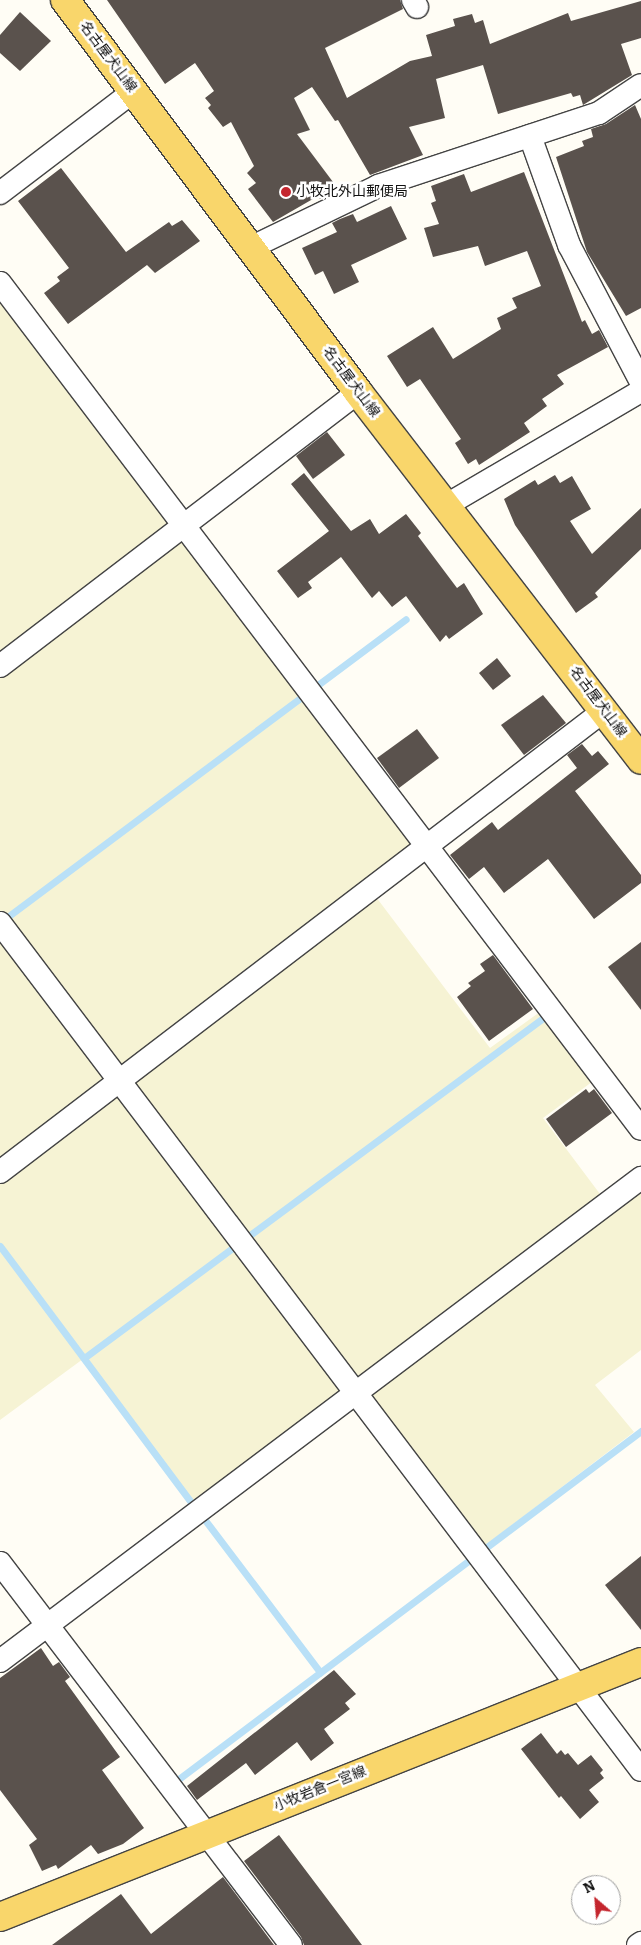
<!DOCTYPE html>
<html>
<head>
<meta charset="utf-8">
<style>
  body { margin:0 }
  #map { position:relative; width:641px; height:1945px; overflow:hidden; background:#fffdf5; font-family:Bitter,"Noto Sans JP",serif }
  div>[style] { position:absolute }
  .farmland>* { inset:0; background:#f6f3d4 }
  .stream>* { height:7px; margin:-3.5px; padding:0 3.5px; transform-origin:3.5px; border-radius:3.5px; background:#b9e0f7 }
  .building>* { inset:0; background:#5a524d }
  .roads { filter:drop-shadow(1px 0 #444) drop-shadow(-1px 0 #444) drop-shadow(0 1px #444) drop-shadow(0 -1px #444) }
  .minor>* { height:22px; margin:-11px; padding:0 11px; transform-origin:11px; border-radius:11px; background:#fff }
  .major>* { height:28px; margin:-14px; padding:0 14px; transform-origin:14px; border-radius:14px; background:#f9d66b }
  .dots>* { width:14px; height:14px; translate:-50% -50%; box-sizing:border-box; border:2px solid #fff; border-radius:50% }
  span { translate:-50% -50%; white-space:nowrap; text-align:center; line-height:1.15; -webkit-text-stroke:5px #fff; paint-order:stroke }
  .street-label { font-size:14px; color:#111 }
  .poi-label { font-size:14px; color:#111 }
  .left { translate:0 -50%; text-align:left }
  .north { position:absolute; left:571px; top:1875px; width:50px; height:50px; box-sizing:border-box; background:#fff; border:1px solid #a0a0a0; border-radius:50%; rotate:333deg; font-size:14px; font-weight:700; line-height:20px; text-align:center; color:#111 }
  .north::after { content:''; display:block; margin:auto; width:18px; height:22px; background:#c4262e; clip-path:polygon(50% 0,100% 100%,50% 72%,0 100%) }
</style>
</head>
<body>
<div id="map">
  <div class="farmland">
    <i style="clip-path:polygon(0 292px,176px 525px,0 660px)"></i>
    <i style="clip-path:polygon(180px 536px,416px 846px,125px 1073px,0 917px,0 671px)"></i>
    <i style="clip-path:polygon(373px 893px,490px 1048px,544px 1009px,596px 1079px,543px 1118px,603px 1198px,361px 1382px,128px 1081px)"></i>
    <i style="clip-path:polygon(0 928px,113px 1077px,0 1166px)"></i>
    <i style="clip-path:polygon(117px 1089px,348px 1389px,194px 1508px,83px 1359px,0 1420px,0 1176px)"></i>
    <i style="clip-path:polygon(641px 1185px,641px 1350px,595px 1385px,634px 1432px,478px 1551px,364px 1400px)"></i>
  </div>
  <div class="stream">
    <i style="left:2px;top:921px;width:504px;rotate:-36.78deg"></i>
    <i style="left:0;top:1246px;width:322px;rotate:53.3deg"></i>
    <i style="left:84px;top:1358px;width:571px;rotate:-36.53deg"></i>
    <i style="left:205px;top:1520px;width:191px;rotate:52.9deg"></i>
    <i style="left:172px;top:1784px;width:587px;rotate:-36.97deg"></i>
  </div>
  <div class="building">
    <i style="clip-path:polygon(107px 0,400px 0,403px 9px,325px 48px,347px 98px,410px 61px,432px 56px,426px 35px,455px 26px,453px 19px,472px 14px,475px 23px,483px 20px,490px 44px,568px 13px,571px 21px,641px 1px,641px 38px,621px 44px,632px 75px,583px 105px,580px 95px,573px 97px,571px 93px,498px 114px,483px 65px,436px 79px,445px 118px,409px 127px,423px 155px,370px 175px,338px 120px,335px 121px,312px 87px,294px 98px,310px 130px,297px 134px,339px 190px,320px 199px,318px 196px,273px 222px,248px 189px,256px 183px,247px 173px,254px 166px,231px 122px,223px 127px,208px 108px,211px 105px,205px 98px,214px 91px,195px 63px,165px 84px)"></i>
    <i style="clip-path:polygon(20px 12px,51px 41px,20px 71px,0 53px,0 35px)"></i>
    <i style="clip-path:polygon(635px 105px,641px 119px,641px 308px,626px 316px,587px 252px,556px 157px,584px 146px,582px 141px,593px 137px,591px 129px,606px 124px)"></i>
    <i style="clip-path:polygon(61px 168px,126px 252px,169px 222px,172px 226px,182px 220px,200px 241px,155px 273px,147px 265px,68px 324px,44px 293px,60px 281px,57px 277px,69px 268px,18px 201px)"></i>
    <i style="clip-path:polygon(524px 172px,582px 322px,585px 320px,592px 334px,599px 330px,608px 347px,557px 375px,564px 384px,542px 399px,547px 406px,524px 423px,530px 432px,479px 465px,476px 459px,468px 464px,455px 443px,461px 439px,420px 379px,407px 387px,387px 356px,433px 327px,453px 359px,501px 329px,497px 318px,517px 308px,512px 298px,541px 286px,527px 251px,485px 266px,478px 246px,433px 257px,424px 228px,439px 224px,431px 203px,436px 201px,431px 186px,464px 174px,471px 192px)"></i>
    <i style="clip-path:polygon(391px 206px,407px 239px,351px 265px,359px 282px,334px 294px,323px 271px,315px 275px,302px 248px,337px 232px,332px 223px,340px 219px,353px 214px,357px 222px)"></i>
    <i style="clip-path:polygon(327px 432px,345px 455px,313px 479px,296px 456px)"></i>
    <i style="clip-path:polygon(304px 473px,351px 531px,370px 519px,379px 534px,406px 514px,421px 533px,418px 536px,457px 588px,464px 583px,483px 614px,449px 639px,446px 635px,440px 642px,406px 596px,392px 607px,379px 591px,372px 598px,341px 557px,308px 582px,312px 588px,298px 598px,277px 571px,329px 531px,291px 484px)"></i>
    <i style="clip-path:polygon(555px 475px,560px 483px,572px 476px,591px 509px,570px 521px,592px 554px,641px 508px,641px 549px,595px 593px,598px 597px,576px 613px,515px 525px,504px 499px,535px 480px,538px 485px)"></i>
    <i style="clip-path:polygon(497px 658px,511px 676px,493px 690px,479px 673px)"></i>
    <i style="clip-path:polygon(543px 695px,566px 723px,524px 755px,501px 725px)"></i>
    <i style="clip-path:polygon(417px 729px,439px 758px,399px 788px,377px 758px)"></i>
    <i style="clip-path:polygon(582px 744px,592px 756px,598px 751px,609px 764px,575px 791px,641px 875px,641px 883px,594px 919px,548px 859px,504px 893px,484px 867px,469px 879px,450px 855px,492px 822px,498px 830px,577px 768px,567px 755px)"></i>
    <i style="clip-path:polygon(641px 942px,641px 1010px,608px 967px)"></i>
    <i style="clip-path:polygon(493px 955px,533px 1009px,489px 1041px,457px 997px,471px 986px,468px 983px,485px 971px,480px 964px)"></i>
    <i style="clip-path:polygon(586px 1089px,589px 1093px,594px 1089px,612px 1113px,566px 1147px,546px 1119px)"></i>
    <i style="clip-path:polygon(641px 1556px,641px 1630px,605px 1585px)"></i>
    <i style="clip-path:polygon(41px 1648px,53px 1666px,59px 1662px,70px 1677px,65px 1681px,120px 1757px,102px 1770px,144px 1828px,123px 1844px,98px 1854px,91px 1845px,58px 1869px,56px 1865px,42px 1871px,29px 1845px,37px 1839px,0 1790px,0 1678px)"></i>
    <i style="clip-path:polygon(334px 1670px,356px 1694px,345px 1703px,350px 1709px,324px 1729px,334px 1743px,311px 1761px,297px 1742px,255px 1775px,246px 1763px,197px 1800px,187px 1786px)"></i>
    <i style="clip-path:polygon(541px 1733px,557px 1754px,561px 1750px,565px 1755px,568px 1753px,578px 1765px,591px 1755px,603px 1770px,600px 1773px,604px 1778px,589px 1790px,599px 1802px,580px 1819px,561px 1796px,559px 1798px,521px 1749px)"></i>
    <i style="clip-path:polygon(279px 1835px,362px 1945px,304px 1945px,301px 1937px,244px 1861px)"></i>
    <i style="clip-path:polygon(223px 1877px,274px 1945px,52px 1945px,121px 1894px,151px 1934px)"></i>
  </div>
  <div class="roads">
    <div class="minor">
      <i style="left:413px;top:0;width:8px;rotate:60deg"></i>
      <i style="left:530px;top:136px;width:116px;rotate:70.3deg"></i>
      <i style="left:569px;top:245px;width:155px;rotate:62.3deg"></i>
      <i style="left:0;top:193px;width:168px;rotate:-37.3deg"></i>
      <i style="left:252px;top:247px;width:140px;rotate:-25.8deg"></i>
      <i style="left:378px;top:186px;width:233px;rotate:-18.3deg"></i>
      <i style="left:599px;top:113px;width:50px;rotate:-33.7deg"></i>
      <i style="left:0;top:283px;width:1061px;rotate:52.85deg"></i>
      <i style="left:445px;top:506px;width:227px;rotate:-30.4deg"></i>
      <i style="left:0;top:666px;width:451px;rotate:-37.4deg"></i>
      <i style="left:0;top:923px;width:1062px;rotate:52.88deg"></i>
      <i style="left:0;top:1172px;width:761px;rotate:-37.37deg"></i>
      <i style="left:0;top:1563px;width:480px;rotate:52.7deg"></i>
      <i style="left:0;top:1661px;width:803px;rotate:-37deg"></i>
      <i style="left:638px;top:1945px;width:4px;rotate:-34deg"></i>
    </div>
    <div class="major">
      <i style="left:65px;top:0;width:489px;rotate:53.2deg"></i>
      <i style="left:358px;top:392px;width:464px;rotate:52.4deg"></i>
      <i style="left:0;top:1917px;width:690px;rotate:-21.69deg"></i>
    </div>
  </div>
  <div class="dots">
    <i style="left:286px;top:192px;background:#c4262e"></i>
  </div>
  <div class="street-label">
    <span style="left:108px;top:57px;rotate:53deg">名古屋犬山線</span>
    <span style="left:351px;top:382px;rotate:53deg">名古屋犬山線</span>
    <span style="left:598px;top:702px;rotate:53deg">名古屋犬山線</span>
    <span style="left:320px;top:1789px;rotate:-22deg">小牧岩倉一宮線</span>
  </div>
  <div class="poi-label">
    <span class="left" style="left:296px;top:192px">小牧北外山郵便局</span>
  </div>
  <div class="north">N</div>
</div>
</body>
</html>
